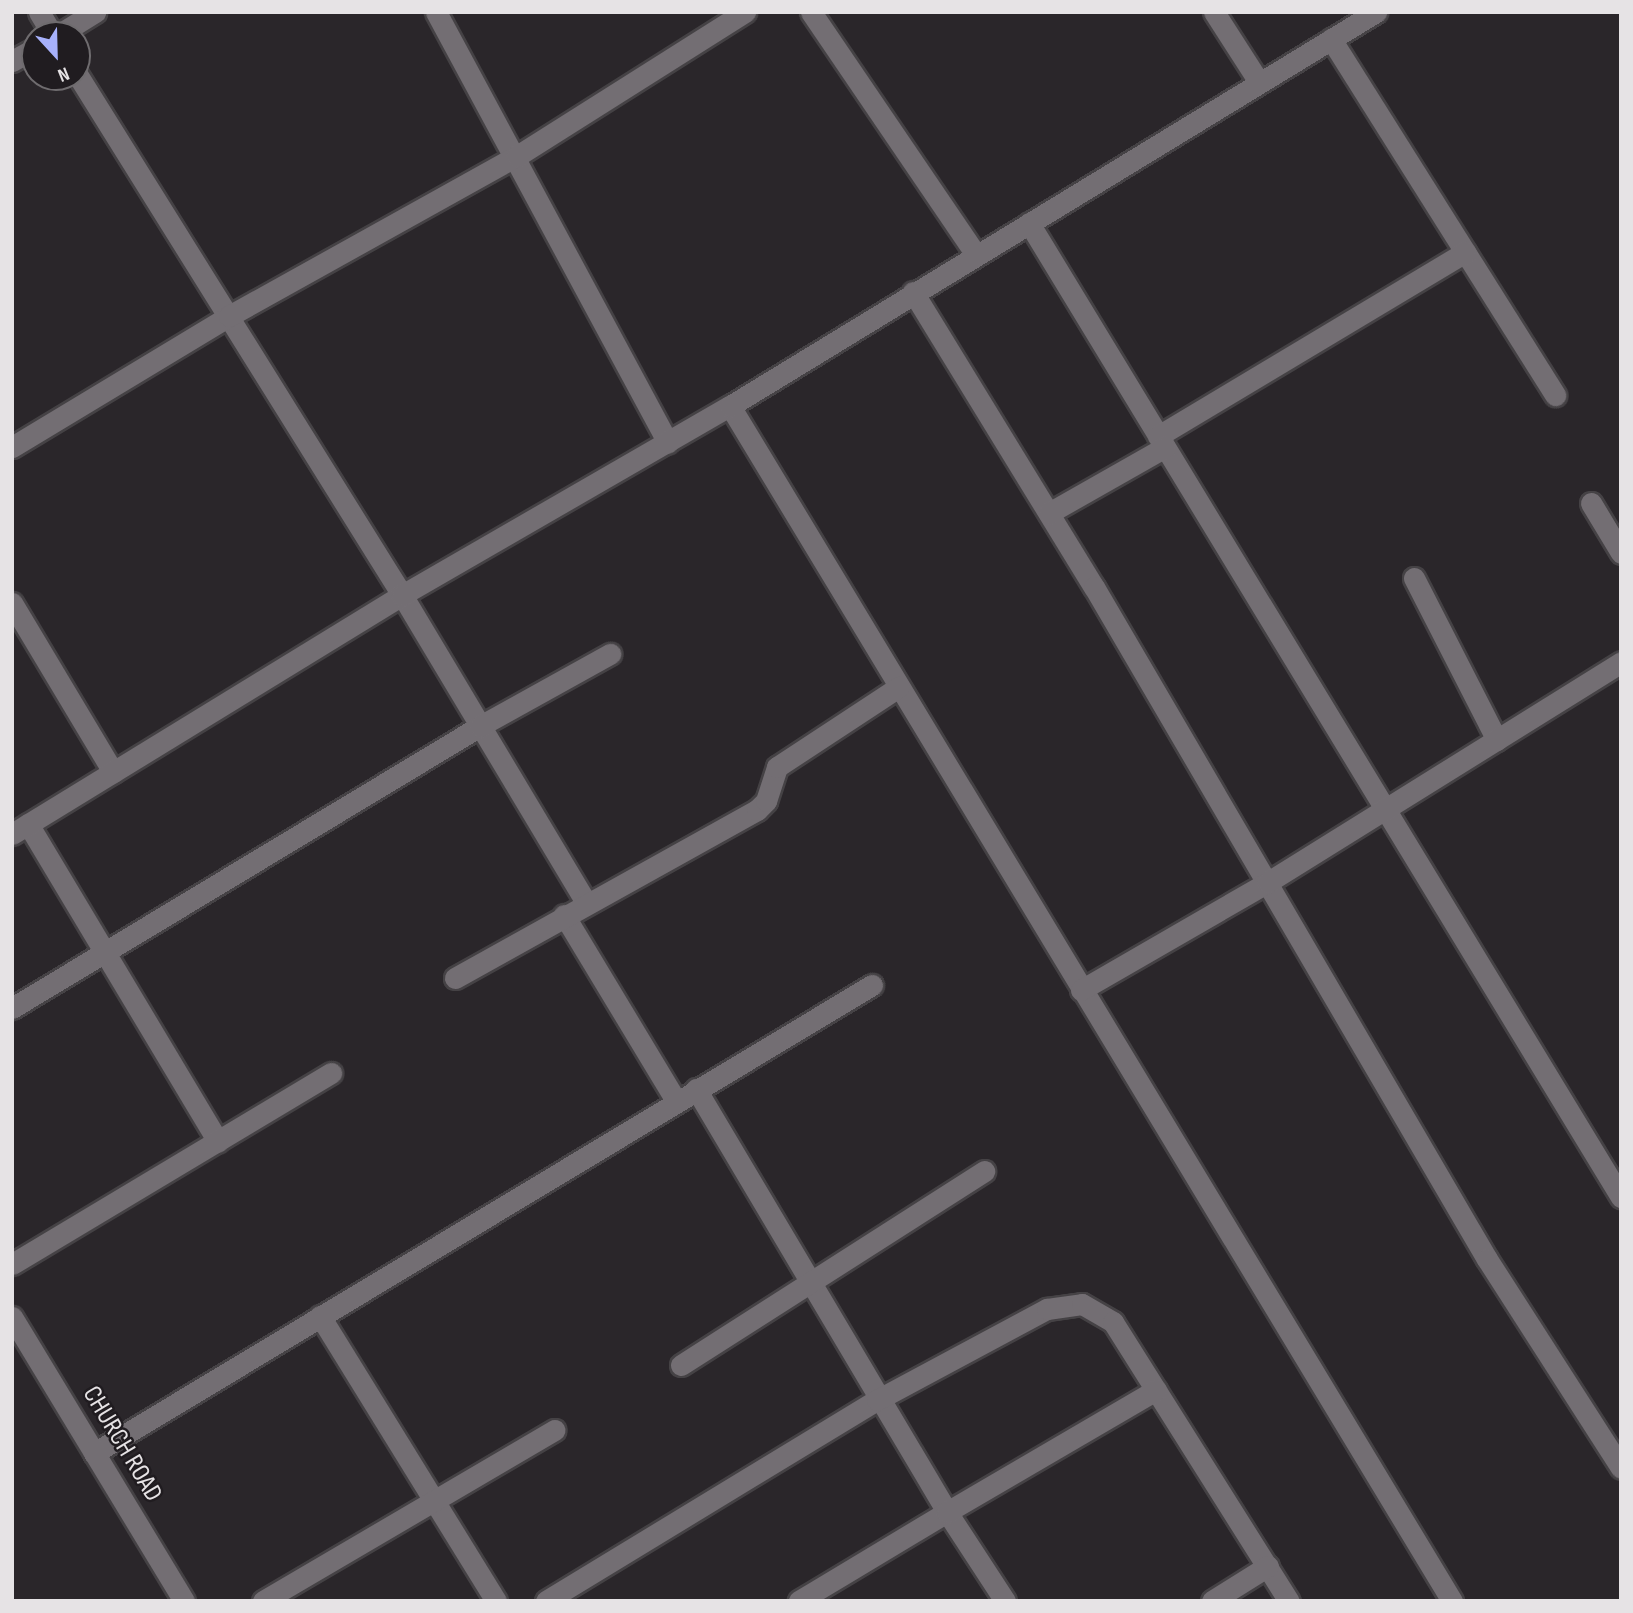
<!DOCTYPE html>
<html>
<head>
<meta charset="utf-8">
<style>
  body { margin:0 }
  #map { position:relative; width:1633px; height:1613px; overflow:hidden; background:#2a262a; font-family:"Sofia Sans Condensed",sans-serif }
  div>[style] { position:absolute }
  .roads { filter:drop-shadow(2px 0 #454245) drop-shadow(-2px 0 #454245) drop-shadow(0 2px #454245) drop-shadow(0 -2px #454245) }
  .street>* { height:21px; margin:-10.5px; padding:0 10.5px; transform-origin:10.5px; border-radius:10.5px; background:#736e73 }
  .secondary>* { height:21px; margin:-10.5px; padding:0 10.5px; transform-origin:10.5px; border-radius:10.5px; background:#736e73 }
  span { translate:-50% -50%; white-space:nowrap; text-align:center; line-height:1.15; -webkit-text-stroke:5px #201c20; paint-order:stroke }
  .street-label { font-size:26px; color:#e6e3e5 }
  .frame { position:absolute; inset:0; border:14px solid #e6e3e5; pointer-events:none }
  .north { position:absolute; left:21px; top:21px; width:70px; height:70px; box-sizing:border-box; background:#201c20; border:2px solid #6f6c6f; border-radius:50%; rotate:158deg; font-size:19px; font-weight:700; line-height:28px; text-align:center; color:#e6e3e5 }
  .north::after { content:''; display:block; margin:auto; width:24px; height:32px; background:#a7b1fc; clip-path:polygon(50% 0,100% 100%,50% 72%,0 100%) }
</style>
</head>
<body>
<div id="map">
  <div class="roads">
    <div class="street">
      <i style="left:39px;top:12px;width:27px;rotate:59deg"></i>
      <i style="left:436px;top:12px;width:489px;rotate:61.7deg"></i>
      <i style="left:811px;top:12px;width:292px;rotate:55.8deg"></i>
      <i style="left:1214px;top:12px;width:83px;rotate:57.3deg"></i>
      <i style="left:58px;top:35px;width:44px;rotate:-31.9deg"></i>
      <i style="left:1331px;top:39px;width:421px;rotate:57.8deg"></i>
      <i style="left:12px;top:61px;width:26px;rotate:-29deg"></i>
      <i style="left:77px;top:74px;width:614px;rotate:58.04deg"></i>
      <i style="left:402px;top:595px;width:358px;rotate:59.1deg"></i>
      <i style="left:1029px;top:223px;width:1140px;rotate:58.71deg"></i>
      <i style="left:913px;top:292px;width:346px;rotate:58.5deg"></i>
      <i style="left:1094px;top:587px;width:778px;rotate:59.68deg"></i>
      <i style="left:1487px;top:1259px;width:248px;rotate:57.3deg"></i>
      <i style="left:730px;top:406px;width:1396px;rotate:58.86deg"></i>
      <i style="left:1158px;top:436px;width:358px;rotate:-30.9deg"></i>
      <i style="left:12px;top:447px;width:253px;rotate:-31.1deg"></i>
      <i style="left:229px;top:316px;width:329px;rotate:-29.1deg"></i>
      <i style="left:517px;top:156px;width:270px;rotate:-32.3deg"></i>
      <i style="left:1591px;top:503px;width:58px;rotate:59deg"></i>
      <i style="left:1049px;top:513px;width:133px;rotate:-29.6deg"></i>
      <i style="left:1414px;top:578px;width:182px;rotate:62.9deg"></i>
      <i style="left:12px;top:603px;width:197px;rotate:59.1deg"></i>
      <i style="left:28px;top:824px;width:370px;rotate:59.1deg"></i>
      <i style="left:12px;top:834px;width:457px;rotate:-31.5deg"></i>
      <i style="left:402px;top:595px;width:379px;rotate:-30deg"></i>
      <i style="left:730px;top:406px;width:757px;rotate:-31.38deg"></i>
      <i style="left:564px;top:915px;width:217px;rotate:58.9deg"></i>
      <i style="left:455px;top:978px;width:346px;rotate:-29.1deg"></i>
      <i style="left:757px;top:810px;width:13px;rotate:-45deg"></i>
      <i style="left:766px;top:801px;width:36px;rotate:-72deg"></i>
      <i style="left:777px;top:767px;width:146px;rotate:-33.3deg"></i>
      <i style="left:1081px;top:990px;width:216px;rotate:-30deg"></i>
      <i style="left:1268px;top:882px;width:416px;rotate:-31.9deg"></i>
      <i style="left:12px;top:1008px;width:546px;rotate:-31.07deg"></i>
      <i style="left:480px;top:726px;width:149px;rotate:-29deg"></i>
      <i style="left:696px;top:1089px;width:492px;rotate:59.3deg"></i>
      <i style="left:947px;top:1512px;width:173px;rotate:149deg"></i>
      <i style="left:12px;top:1264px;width:372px;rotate:-30.9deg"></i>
      <i style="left:320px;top:1316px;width:335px;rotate:58.3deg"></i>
      <i style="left:681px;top:1365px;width:360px;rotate:-32.6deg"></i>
      <i style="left:94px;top:1453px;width:908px;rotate:-31.03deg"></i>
      <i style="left:263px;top:1601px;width:338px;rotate:-30.4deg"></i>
      <i style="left:546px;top:1601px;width:387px;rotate:-31.3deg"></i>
      <i style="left:877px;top:1400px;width:193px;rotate:-28.2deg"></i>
      <i style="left:1047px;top:1309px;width:35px;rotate:-8deg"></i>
      <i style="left:1082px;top:1304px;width:36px;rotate:30deg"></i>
      <i style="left:1113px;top:1322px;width:330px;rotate:57.8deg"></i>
      <i style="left:1005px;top:1601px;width:106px;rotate:-123.1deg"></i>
      <i style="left:947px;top:1512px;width:242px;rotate:-30.3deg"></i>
      <i style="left:1212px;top:1601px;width:66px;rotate:-32deg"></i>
    </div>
    <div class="secondary">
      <i style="left:12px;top:1317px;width:332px;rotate:58.8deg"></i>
    </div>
  </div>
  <div class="street-label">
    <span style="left:122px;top:1444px;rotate:59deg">CHURCH ROAD</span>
  </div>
  <div class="frame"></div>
  <div class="north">N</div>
</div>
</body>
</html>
